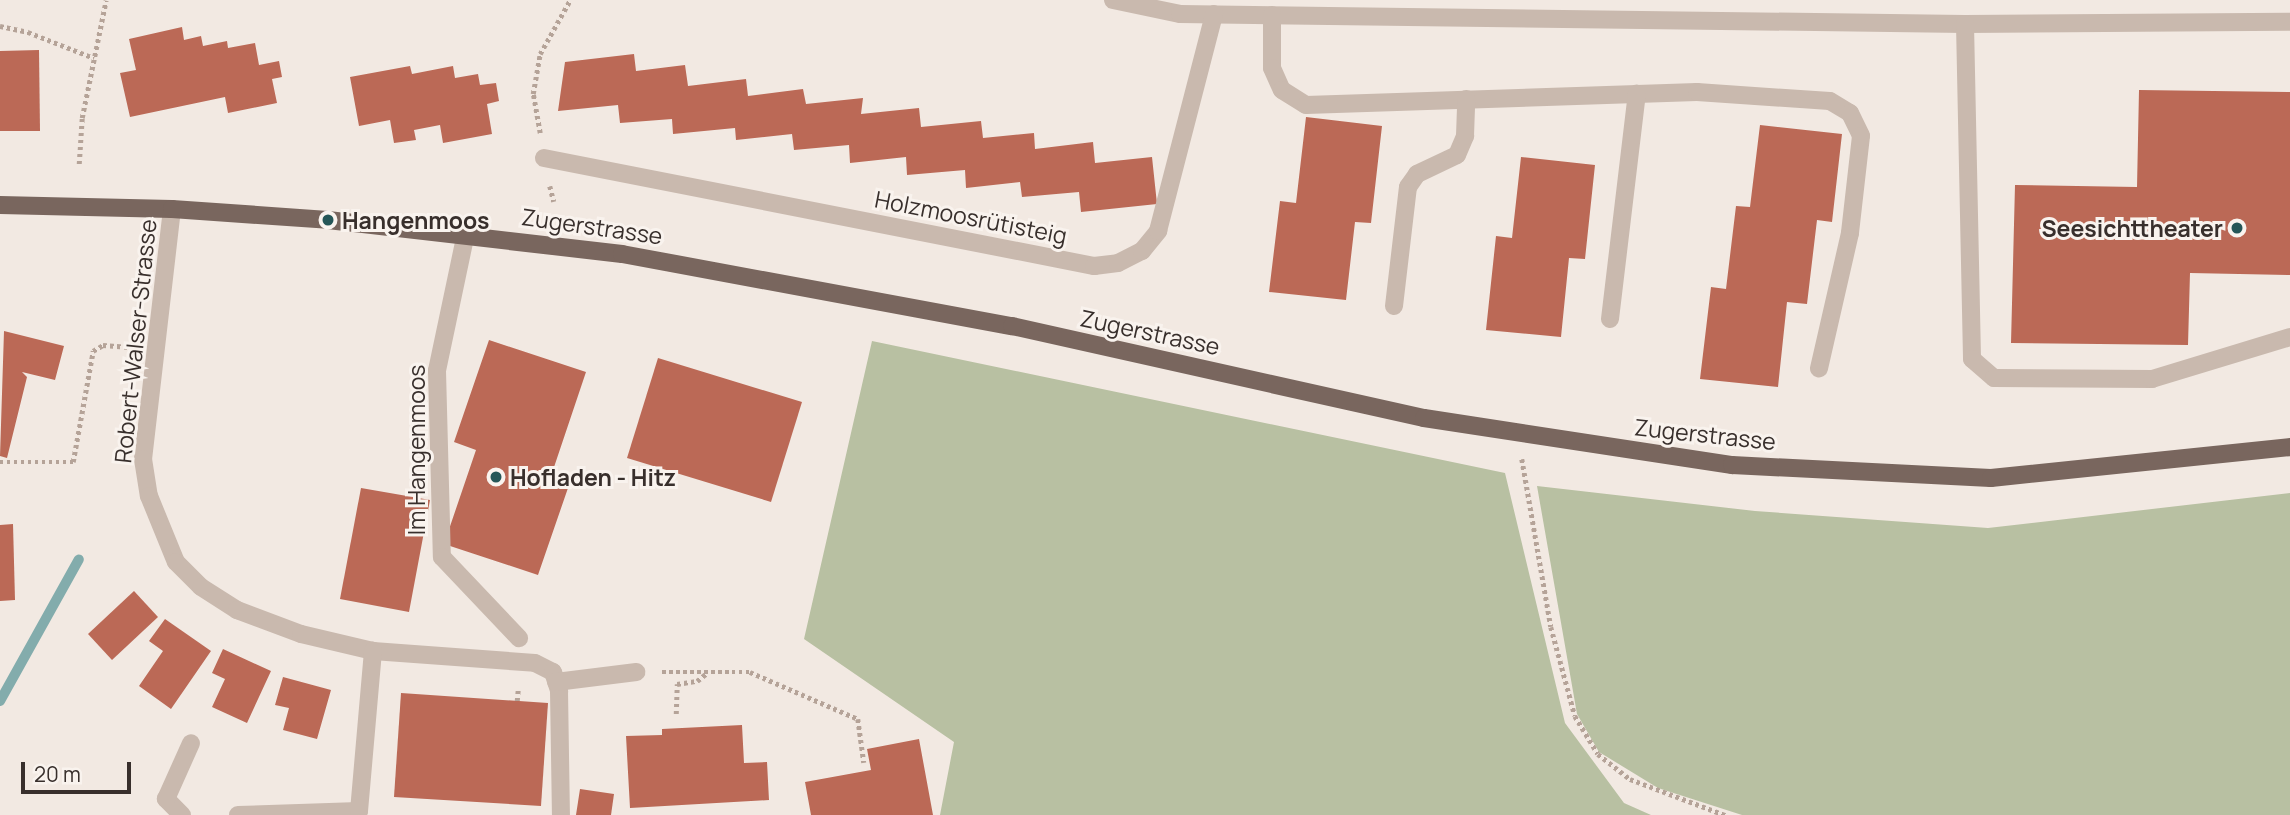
<!DOCTYPE html>
<html>
<head>
<meta charset="utf-8">
<style>
  body { margin:0 }
  #map { position:relative; width:2290px; height:815px; overflow:hidden; background:#f2e9e2; font-family:Manrope,sans-serif }
  div>[style] { position:absolute }
  .green>* { inset:0; background:#b8c0a2 }
  .stream>* { height:10px; margin:-5px; padding:0 5px; transform-origin:5px; border-radius:5px; background:#83acac }
  .building>* { inset:0; background:#bb6956 }
  .path>* { height:4.5px; margin-top:-2.25px; transform-origin:0; background:repeating-linear-gradient(90deg,#b5a398 0 3.5px,transparent 0 7px) }
  .minor>* { height:18px; margin:-9px; padding:0 9px; transform-origin:9px; border-radius:9px; background:#c9b9ae }
  .major>* { height:18px; margin:-9px; padding:0 9px; transform-origin:9px; border-radius:9px; background:#79665e }
  .dots>* { width:19px; height:19px; translate:-50% -50%; box-sizing:border-box; border:4px solid #f9f3ee; border-radius:50% }
  span { translate:-50% -50%; white-space:nowrap; text-align:center; line-height:1.15; -webkit-text-stroke:6px #f9f3ee; paint-order:stroke }
  .street-label { font-size:23px; color:#382f2c }
  .poi-label { font-size:23px; color:#382f2c; font-weight:700 }
  .left { translate:0 -50%; text-align:left }
  .right { translate:-100% -50%; text-align:right }
  .scale { position:absolute; left:21px; top:762px; width:110px; height:32px; box-sizing:border-box; border:4px solid #382f2c; border-top:0; padding-left:9px; font-size:21px; line-height:24px; white-space:nowrap; color:#382f2c; -webkit-text-stroke:5px #f9f3ee; paint-order:stroke }
</style>
</head>
<body>
<div id="map">
  <div class="green">
    <i style="clip-path:polygon(872px 341px,1505px 473px,1565px 723px,1624px 803px,1651px 815px,940px 815px,954px 742px,804px 639px)"></i>
    <i style="clip-path:polygon(1537px 486px,1755px 511px,1988px 528px,2290px 493px,2290px 815px,1742px 815px,1658px 788px,1599px 752px,1577px 714px)"></i>
  </div>
  <div class="stream">
    <i style="left:0;top:701px;width:162px;rotate:-60.9deg"></i>
  </div>
  <div class="building">
    <i style="clip-path:polygon(182px 27px,184px 40px,201px 36px,203px 46px,227px 41px,228px 48px,255px 43px,259px 65px,279px 61px,282px 77px,272px 79px,277px 103px,228px 113px,225px 97px,130px 117px,120px 73px,136px 70px,129px 39px)"></i>
    <i style="clip-path:polygon(39px 50px,40px 131px,0 131px,0 51px)"></i>
    <i style="clip-path:polygon(634px 54px,636px 71px,685px 65px,688px 86px,746px 79px,748px 96px,803px 89px,806px 104px,863px 98px,861px 114px,919px 108px,921px 127px,981px 121px,983px 138px,1034px 133px,1035px 149px,1093px 142px,1095px 163px,1152px 157px,1157px 204px,1081px 212px,1079px 192px,1022px 197px,1020px 182px,966px 188px,965px 170px,907px 175px,906px 157px,850px 163px,849px 145px,794px 150px,792px 134px,736px 140px,735px 128px,673px 134px,672px 119px,620px 123px,618px 105px,558px 111px,565px 62px)"></i>
    <i style="clip-path:polygon(410px 66px,412px 74px,453px 66px,455px 78px,478px 74px,480px 85px,496px 83px,499px 101px,487px 104px,492px 134px,443px 143px,440px 125px,414px 130px,416px 140px,394px 143px,390px 120px,359px 126px,350px 77px)"></i>
    <i style="clip-path:polygon(2139px 90px,2290px 92px,2290px 275px,2190px 273px,2188px 345px,2011px 343px,2015px 185px,2137px 187px)"></i>
    <i style="clip-path:polygon(1306px 117px,1382px 126px,1371px 223px,1355px 222px,1346px 300px,1269px 292px,1280px 201px,1296px 203px)"></i>
    <i style="clip-path:polygon(1760px 125px,1842px 134px,1832px 222px,1817px 220px,1807px 304px,1787px 302px,1778px 387px,1700px 379px,1711px 287px,1726px 289px,1736px 206px,1750px 207px)"></i>
    <i style="clip-path:polygon(1521px 157px,1595px 165px,1585px 259px,1569px 258px,1561px 337px,1486px 330px,1496px 236px,1512px 238px)"></i>
    <i style="clip-path:polygon(4px 331px,64px 346px,55px 380px,22px 372px,27px 377px,7px 458px,0 456px)"></i>
    <i style="clip-path:polygon(489px 340px,586px 372px,549px 482px,568px 488px,538px 575px,444px 544px,476px 450px,454px 442px)"></i>
    <i style="clip-path:polygon(658px 358px,802px 402px,771px 502px,627px 458px)"></i>
    <i style="clip-path:polygon(361px 488px,430px 500px,409px 612px,340px 599px)"></i>
    <i style="clip-path:polygon(13px 524px,15px 600px,0 601px,0 525px)"></i>
    <i style="clip-path:polygon(134px 591px,158px 617px,112px 660px,88px 634px)"></i>
    <i style="clip-path:polygon(165px 619px,211px 651px,171px 709px,139px 686px,163px 651px,149px 641px)"></i>
    <i style="clip-path:polygon(223px 649px,271px 671px,247px 723px,212px 707px,225px 679px,212px 673px)"></i>
    <i style="clip-path:polygon(283px 677px,331px 690px,317px 739px,283px 730px,289px 708px,275px 705px)"></i>
    <i style="clip-path:polygon(401px 693px,548px 703px,541px 806px,394px 797px)"></i>
    <i style="clip-path:polygon(742px 725px,744px 763px,767px 762px,769px 800px,630px 808px,626px 736px,662px 735px,662px 729px)"></i>
    <i style="clip-path:polygon(919px 739px,933px 815px,811px 815px,805px 782px,871px 770px,867px 749px)"></i>
    <i style="clip-path:polygon(580px 789px,614px 794px,611px 815px,576px 815px)"></i>
  </div>
  <div class="path">
    <i style="left:0;top:26px;width:29px;rotate:12deg"></i>
    <i style="left:28px;top:32px;width:71px;rotate:21.5deg"></i>
    <i style="left:540px;top:133px;width:40px;rotate:-100deg"></i>
    <i style="left:533px;top:94px;width:41px;rotate:-80.1deg"></i>
    <i style="left:540px;top:54px;width:62px;rotate:-60.9deg"></i>
    <i style="left:79px;top:164px;width:46px;rotate:-86.3deg"></i>
    <i style="left:82px;top:118px;width:120px;rotate:-78.5deg"></i>
    <i style="left:550px;top:186px;width:16px;rotate:76deg"></i>
    <i style="left:1522px;top:459px;width:170px;rotate:80.2deg"></i>
    <i style="left:1551px;top:627px;width:92px;rotate:74.9deg"></i>
    <i style="left:1575px;top:716px;width:44px;rotate:58.8deg"></i>
    <i style="left:1598px;top:754px;width:41px;rotate:38deg"></i>
    <i style="left:1630px;top:779px;width:102px;rotate:20.8deg"></i>
    <i style="left:0;top:462px;width:73px"></i>
    <i style="left:73px;top:462px;width:113px;rotate:-79.8deg"></i>
    <i style="left:93px;top:351px;width:12px;rotate:-31deg"></i>
    <i style="left:103px;top:345px;width:27px;rotate:4deg"></i>
    <i style="left:662px;top:672px;width:88px"></i>
    <i style="left:750px;top:672px;width:118px;rotate:23.5deg"></i>
    <i style="left:858px;top:719px;width:44px;rotate:82.2deg"></i>
    <i style="left:517px;top:701px;width:11px;rotate:-85deg"></i>
    <i style="left:676px;top:714px;width:30px;rotate:-88deg"></i>
    <i style="left:677px;top:684px;width:20px;rotate:-9deg"></i>
    <i style="left:697px;top:681px;width:13px;rotate:-39deg"></i>
  </div>
  <div class="minor">
    <i style="left:1113px;top:0;width:68px;rotate:11.8deg"></i>
    <i style="left:1180px;top:14px;width:785px;rotate:0.73deg"></i>
    <i style="left:1965px;top:24px;width:325px;rotate:-0.4deg"></i>
    <i style="left:1272px;top:15px;width:53px;rotate:90deg"></i>
    <i style="left:1272px;top:68px;width:24px;rotate:66deg"></i>
    <i style="left:1282px;top:90px;width:28px;rotate:32deg"></i>
    <i style="left:1306px;top:105px;width:391px;rotate:-1.9deg"></i>
    <i style="left:1697px;top:92px;width:133px;rotate:3.9deg"></i>
    <i style="left:1830px;top:101px;width:23px;rotate:31deg"></i>
    <i style="left:1850px;top:113px;width:25px;rotate:64deg"></i>
    <i style="left:1861px;top:136px;width:98px;rotate:96.5deg"></i>
    <i style="left:1850px;top:233px;width:139px;rotate:102.9deg"></i>
    <i style="left:1965px;top:24px;width:335px;rotate:88.8deg"></i>
    <i style="left:1972px;top:359px;width:29px;rotate:41deg"></i>
    <i style="left:1994px;top:378px;width:158px;rotate:0.4deg"></i>
    <i style="left:2152px;top:379px;width:144px;rotate:-16.9deg"></i>
    <i style="left:544px;top:158px;width:561px;rotate:11.11deg"></i>
    <i style="left:1094px;top:266px;width:24px;rotate:-7deg"></i>
    <i style="left:1118px;top:263px;width:27px;rotate:-27deg"></i>
    <i style="left:1142px;top:251px;width:26px;rotate:-51deg"></i>
    <i style="left:1158px;top:231px;width:224px;rotate:-75.5deg"></i>
    <i style="left:172px;top:209px;width:252px;rotate:96.6deg"></i>
    <i style="left:143px;top:459px;width:37px;rotate:81deg"></i>
    <i style="left:149px;top:496px;width:71px;rotate:67.8deg"></i>
    <i style="left:176px;top:562px;width:35px;rotate:45deg"></i>
    <i style="left:201px;top:587px;width:43px;rotate:32.6deg"></i>
    <i style="left:237px;top:610px;width:68px;rotate:20.6deg"></i>
    <i style="left:301px;top:634px;width:74px;rotate:13.3deg"></i>
    <i style="left:373px;top:651px;width:162px;rotate:4.2deg"></i>
    <i style="left:535px;top:663px;width:20px;rotate:27deg"></i>
    <i style="left:553px;top:672px;width:20px;rotate:72deg"></i>
    <i style="left:559px;top:691px;width:124px;rotate:89.1deg"></i>
    <i style="left:466px;top:233px;width:141px;rotate:101.9deg"></i>
    <i style="left:437px;top:371px;width:186px;rotate:88.5deg"></i>
    <i style="left:442px;top:557px;width:112px;rotate:46.5deg"></i>
    <i style="left:1394px;top:306px;width:120px;rotate:-83.3deg"></i>
    <i style="left:1408px;top:187px;width:16px;rotate:-55deg"></i>
    <i style="left:1417px;top:174px;width:44px;rotate:-25.4deg"></i>
    <i style="left:1457px;top:155px;width:21px;rotate:-67deg"></i>
    <i style="left:1465px;top:136px;width:37px;rotate:-88deg"></i>
    <i style="left:1610px;top:319px;width:227px;rotate:-83.2deg"></i>
    <i style="left:556px;top:682px;width:81px;rotate:-7.1deg"></i>
    <i style="left:182px;top:815px;width:23px;rotate:-135deg"></i>
    <i style="left:166px;top:799px;width:61px;rotate:-65.9deg"></i>
    <i style="left:238px;top:815px;width:121px;rotate:-1.9deg"></i>
    <i style="left:359px;top:811px;width:161px;rotate:-85deg"></i>
  </div>
  <div class="major">
    <i style="left:0;top:205px;width:172px;rotate:1.3deg"></i>
    <i style="left:172px;top:209px;width:156px;rotate:4deg"></i>
    <i style="left:328px;top:220px;width:296px;rotate:6.6deg"></i>
    <i style="left:622px;top:254px;width:397px;rotate:10.5deg"></i>
    <i style="left:1012px;top:326px;width:422px;rotate:12.6deg"></i>
    <i style="left:1424px;top:418px;width:312px;rotate:8.7deg"></i>
    <i style="left:1732px;top:465px;width:259px;rotate:2.9deg"></i>
    <i style="left:1991px;top:478px;width:301px;rotate:-5.9deg"></i>
  </div>
  <div class="dots">
    <i style="left:328px;top:220px;background:#255657"></i>
    <i style="left:2237px;top:228px;background:#255657"></i>
    <i style="left:496px;top:477px;background:#255657"></i>
  </div>
  <div class="street-label">
    <span style="left:971px;top:217px;rotate:11deg">Holzmoosrütisteig</span>
    <span style="left:592px;top:226px;rotate:8deg">Zugerstrasse</span>
    <span style="left:1150px;top:332px;rotate:12deg">Zugerstrasse</span>
    <span style="left:135px;top:341px;rotate:-84deg">Robert-Walser-Strasse</span>
    <span style="left:1705px;top:434px;rotate:6deg">Zugerstrasse</span>
    <span style="left:416px;top:450px;rotate:-90deg">Im Hangenmoos</span>
  </div>
  <div class="poi-label">
    <span class="left" style="left:342px;top:220px">Hangenmoos</span>
    <span class="right" style="left:2223px;top:228px">Seesichttheater</span>
    <span class="left" style="left:510px;top:477px">Hofladen - Hitz</span>
  </div>
  <div class="scale">20 m</div>
</div>
</body>
</html>
